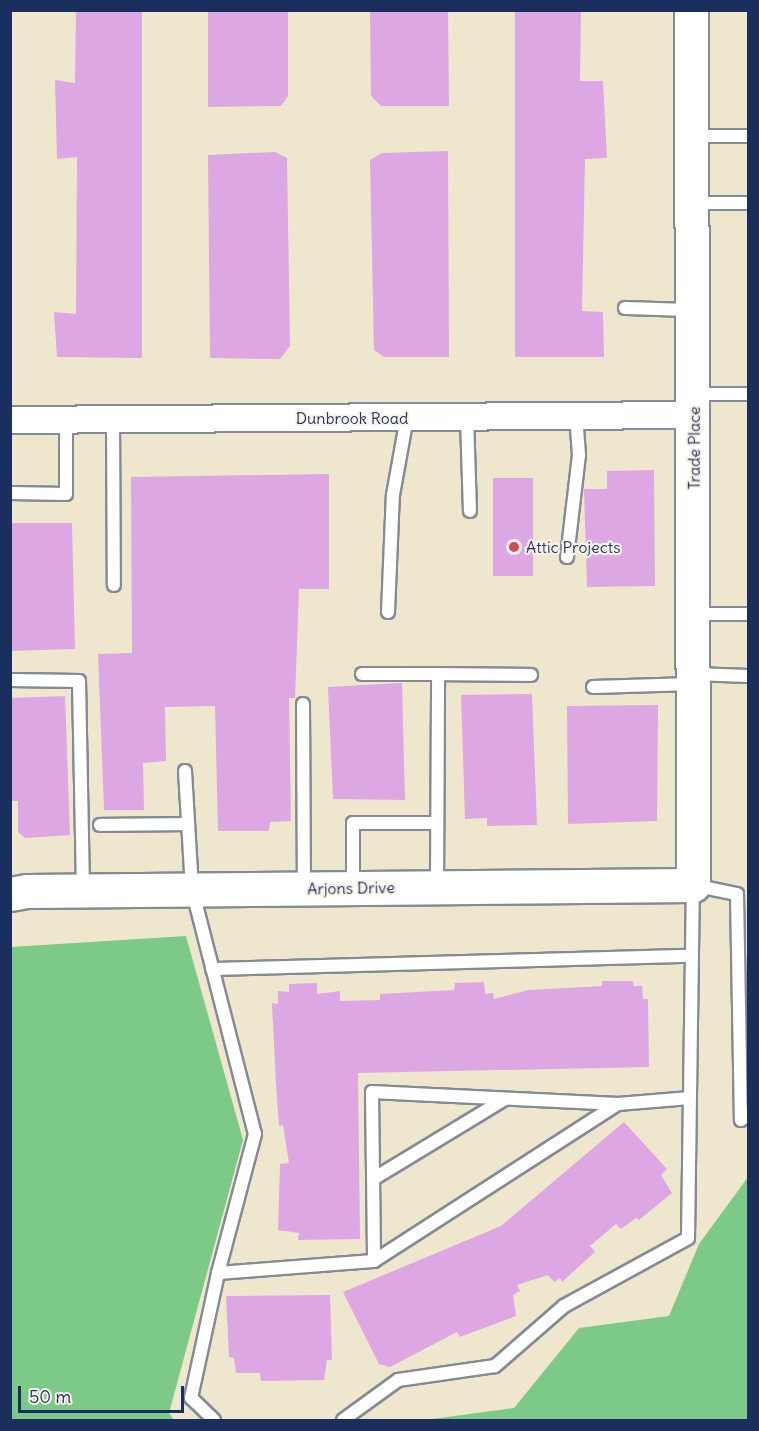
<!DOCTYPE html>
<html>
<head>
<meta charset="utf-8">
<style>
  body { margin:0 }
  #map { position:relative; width:759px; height:1431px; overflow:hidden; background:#efe7cd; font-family:Delius,sans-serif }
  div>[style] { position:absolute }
  .green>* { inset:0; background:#7dc988 }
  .building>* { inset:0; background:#dda7e3 }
  .roads { filter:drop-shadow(2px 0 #858b96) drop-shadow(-2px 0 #858b96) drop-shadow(0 2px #858b96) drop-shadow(0 -2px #858b96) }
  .lane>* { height:12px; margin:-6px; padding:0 6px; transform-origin:6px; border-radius:6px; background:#fff }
  .street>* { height:26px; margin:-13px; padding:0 13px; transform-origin:13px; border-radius:13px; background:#fff }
  .secondary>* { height:33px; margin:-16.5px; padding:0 16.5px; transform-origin:16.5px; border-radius:16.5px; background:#fff }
  .dots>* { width:16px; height:16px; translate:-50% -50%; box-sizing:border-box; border:3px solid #f7f3e8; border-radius:50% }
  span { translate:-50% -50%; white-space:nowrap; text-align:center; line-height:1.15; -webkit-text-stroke:4.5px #f7f3e8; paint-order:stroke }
  .street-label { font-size:16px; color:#1b2f5e }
  .poi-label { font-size:16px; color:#1b2f5e }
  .left { translate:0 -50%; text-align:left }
  .frame { position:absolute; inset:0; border:12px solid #1b2f5e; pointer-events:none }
  .scale { position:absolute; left:18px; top:1386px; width:166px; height:27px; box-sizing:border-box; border:3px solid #1b2f5e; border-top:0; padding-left:8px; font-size:18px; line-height:21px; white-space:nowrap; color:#1b2f5e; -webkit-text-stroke:4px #f7f3e8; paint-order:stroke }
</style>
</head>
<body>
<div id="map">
  <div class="green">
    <i style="clip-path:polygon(186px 936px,243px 1140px,169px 1413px,174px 1420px,11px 1420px,11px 947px)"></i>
    <i style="clip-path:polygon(748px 1177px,748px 1420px,425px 1420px,514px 1408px,579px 1328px,669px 1316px,699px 1244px)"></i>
  </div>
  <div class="building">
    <i style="clip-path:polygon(76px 10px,142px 10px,142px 358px,57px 357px,54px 312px,76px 314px,77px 157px,57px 159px,55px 80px,75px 83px)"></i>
    <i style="clip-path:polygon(208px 10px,288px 10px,288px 96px,281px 106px,208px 107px)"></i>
    <i style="clip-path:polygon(370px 10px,448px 10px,449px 106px,381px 106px,371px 96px)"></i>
    <i style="clip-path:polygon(515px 10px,581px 10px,580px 81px,603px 81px,607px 158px,585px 159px,582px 311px,603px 312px,604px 357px,515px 357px)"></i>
    <i style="clip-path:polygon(448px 151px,449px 357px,384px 357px,374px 350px,370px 160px,382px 153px)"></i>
    <i style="clip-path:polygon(275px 152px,287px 158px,290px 346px,280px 359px,210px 358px,208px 155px)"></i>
    <i style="clip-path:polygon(654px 470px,655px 586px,587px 587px,584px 489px,607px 489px,607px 471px)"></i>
    <i style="clip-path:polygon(329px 474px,329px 589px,299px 589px,295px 698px,289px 698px,291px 821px,270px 822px,269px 831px,218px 831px,215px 706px,165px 707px,166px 761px,143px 763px,144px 810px,104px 810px,98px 654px,132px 653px,131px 477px)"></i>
    <i style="clip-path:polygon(493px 478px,533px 478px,533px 576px,493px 576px)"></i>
    <i style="clip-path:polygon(10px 523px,72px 523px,75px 649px,10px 651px)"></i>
    <i style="clip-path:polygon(402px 683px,405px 800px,333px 799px,328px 687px)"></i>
    <i style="clip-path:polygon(532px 694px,537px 825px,487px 826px,487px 818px,465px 819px,461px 695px)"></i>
    <i style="clip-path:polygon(65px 696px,70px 835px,25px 838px,18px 832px,18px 801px,10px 801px,10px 698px)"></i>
    <i style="clip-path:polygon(658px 705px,657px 821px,568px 824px,567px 706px)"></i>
    <i style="clip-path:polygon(602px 981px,633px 981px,634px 986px,642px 986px,643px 999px,648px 999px,649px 1067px,358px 1073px,360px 1239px,298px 1240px,299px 1233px,278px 1230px,280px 1164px,289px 1163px,283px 1125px,279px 1126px,276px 1085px,272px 1003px,278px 1004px,278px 991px,289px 992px,289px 984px,317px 983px,317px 994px,340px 991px,340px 1001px,380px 1000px,380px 994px,454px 990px,455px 983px,484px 982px,485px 994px,493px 993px,494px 999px,528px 990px,602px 986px)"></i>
    <i style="clip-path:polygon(624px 1122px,667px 1169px,661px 1175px,672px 1193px,639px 1220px,636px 1218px,621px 1229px,616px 1224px,590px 1246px,595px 1252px,562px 1282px,560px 1278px,554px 1282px,548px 1275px,517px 1285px,520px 1291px,513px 1295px,516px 1316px,460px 1337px,457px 1332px,390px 1367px,379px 1364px,343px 1292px,501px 1226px)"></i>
    <i style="clip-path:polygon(330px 1295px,332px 1360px,327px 1360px,324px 1380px,261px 1381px,260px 1373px,236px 1373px,234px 1358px,229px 1357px,226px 1296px)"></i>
  </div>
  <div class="roads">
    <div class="lane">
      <i style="left:694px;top:136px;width:54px"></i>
      <i style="left:694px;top:203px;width:54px"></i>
      <i style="left:625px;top:308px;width:64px;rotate:1.8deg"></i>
      <i style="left:694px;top:394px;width:54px"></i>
      <i style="left:467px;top:417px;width:94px;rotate:88.2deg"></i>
      <i style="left:113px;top:420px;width:165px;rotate:89.7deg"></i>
      <i style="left:10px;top:493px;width:56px;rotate:1deg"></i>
      <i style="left:66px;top:494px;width:74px;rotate:-90deg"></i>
      <i style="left:567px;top:557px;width:103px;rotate:-83.3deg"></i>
      <i style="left:579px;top:455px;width:40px;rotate:-94.3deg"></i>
      <i style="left:388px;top:612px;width:117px;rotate:-87.6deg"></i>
      <i style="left:393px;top:495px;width:79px;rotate:-79.8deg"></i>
      <i style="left:695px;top:614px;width:53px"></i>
      <i style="left:362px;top:674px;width:76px"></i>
      <i style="left:694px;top:674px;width:54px;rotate:2.1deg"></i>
      <i style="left:10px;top:680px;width:69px;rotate:0.8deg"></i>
      <i style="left:79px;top:681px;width:209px;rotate:88.9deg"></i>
      <i style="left:593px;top:687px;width:99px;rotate:-1.7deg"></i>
      <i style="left:303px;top:704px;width:183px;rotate:89.7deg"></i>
      <i style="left:185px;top:771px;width:118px;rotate:86.6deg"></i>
      <i style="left:192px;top:889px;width:253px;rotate:75.6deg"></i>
      <i style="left:255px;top:1134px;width:144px;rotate:104.9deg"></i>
      <i style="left:218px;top:1273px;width:156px;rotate:-4.4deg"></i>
      <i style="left:100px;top:825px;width:85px;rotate:-0.7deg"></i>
      <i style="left:437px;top:885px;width:211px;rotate:-89.7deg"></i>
      <i style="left:438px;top:674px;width:93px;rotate:0.6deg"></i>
      <i style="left:353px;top:887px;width:64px;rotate:-90deg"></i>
      <i style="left:353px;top:823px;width:84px"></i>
      <i style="left:212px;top:969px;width:480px;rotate:-1.6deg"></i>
      <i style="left:618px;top:1104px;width:246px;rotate:-177.2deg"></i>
      <i style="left:372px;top:1092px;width:169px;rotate:89.3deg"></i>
      <i style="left:374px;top:1261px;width:290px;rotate:-32.8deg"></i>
      <i style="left:618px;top:1104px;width:72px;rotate:-4.8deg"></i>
      <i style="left:373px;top:1179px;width:154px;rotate:-31.2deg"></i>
      <i style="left:214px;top:1420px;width:32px;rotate:-136deg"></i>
      <i style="left:191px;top:1398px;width:128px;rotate:-77.8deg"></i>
      <i style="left:343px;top:1420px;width:68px;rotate:-36deg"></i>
      <i style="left:398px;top:1380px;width:98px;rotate:-8.2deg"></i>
      <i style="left:495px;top:1366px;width:91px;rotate:-41deg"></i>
      <i style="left:564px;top:1306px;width:141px;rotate:-28.7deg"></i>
      <i style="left:688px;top:1238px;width:353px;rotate:-89.2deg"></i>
      <i style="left:693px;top:885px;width:45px;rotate:11.6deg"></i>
      <i style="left:737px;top:894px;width:226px;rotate:89deg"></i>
      <i style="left:741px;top:1120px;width:9px;rotate:-36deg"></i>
    </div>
    <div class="street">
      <i style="left:10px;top:420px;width:684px;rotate:-0.42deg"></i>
    </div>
    <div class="secondary">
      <i style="left:10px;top:894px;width:17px;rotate:-10deg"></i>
      <i style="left:27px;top:891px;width:666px;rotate:-0.52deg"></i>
      <i style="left:693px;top:885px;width:875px;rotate:-90.13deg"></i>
    </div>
  </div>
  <div class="dots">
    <i style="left:514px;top:547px;background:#d1495b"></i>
  </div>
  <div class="street-label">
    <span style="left:352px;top:418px">Dunbrook Road</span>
    <span style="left:694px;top:448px;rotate:-90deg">Trade Place</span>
    <span style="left:351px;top:888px;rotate:-1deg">Arjons Drive</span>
  </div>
  <div class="poi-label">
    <span class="left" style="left:526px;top:547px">Attic Projects</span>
  </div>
  <div class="frame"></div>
  <div class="scale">50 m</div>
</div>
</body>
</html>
